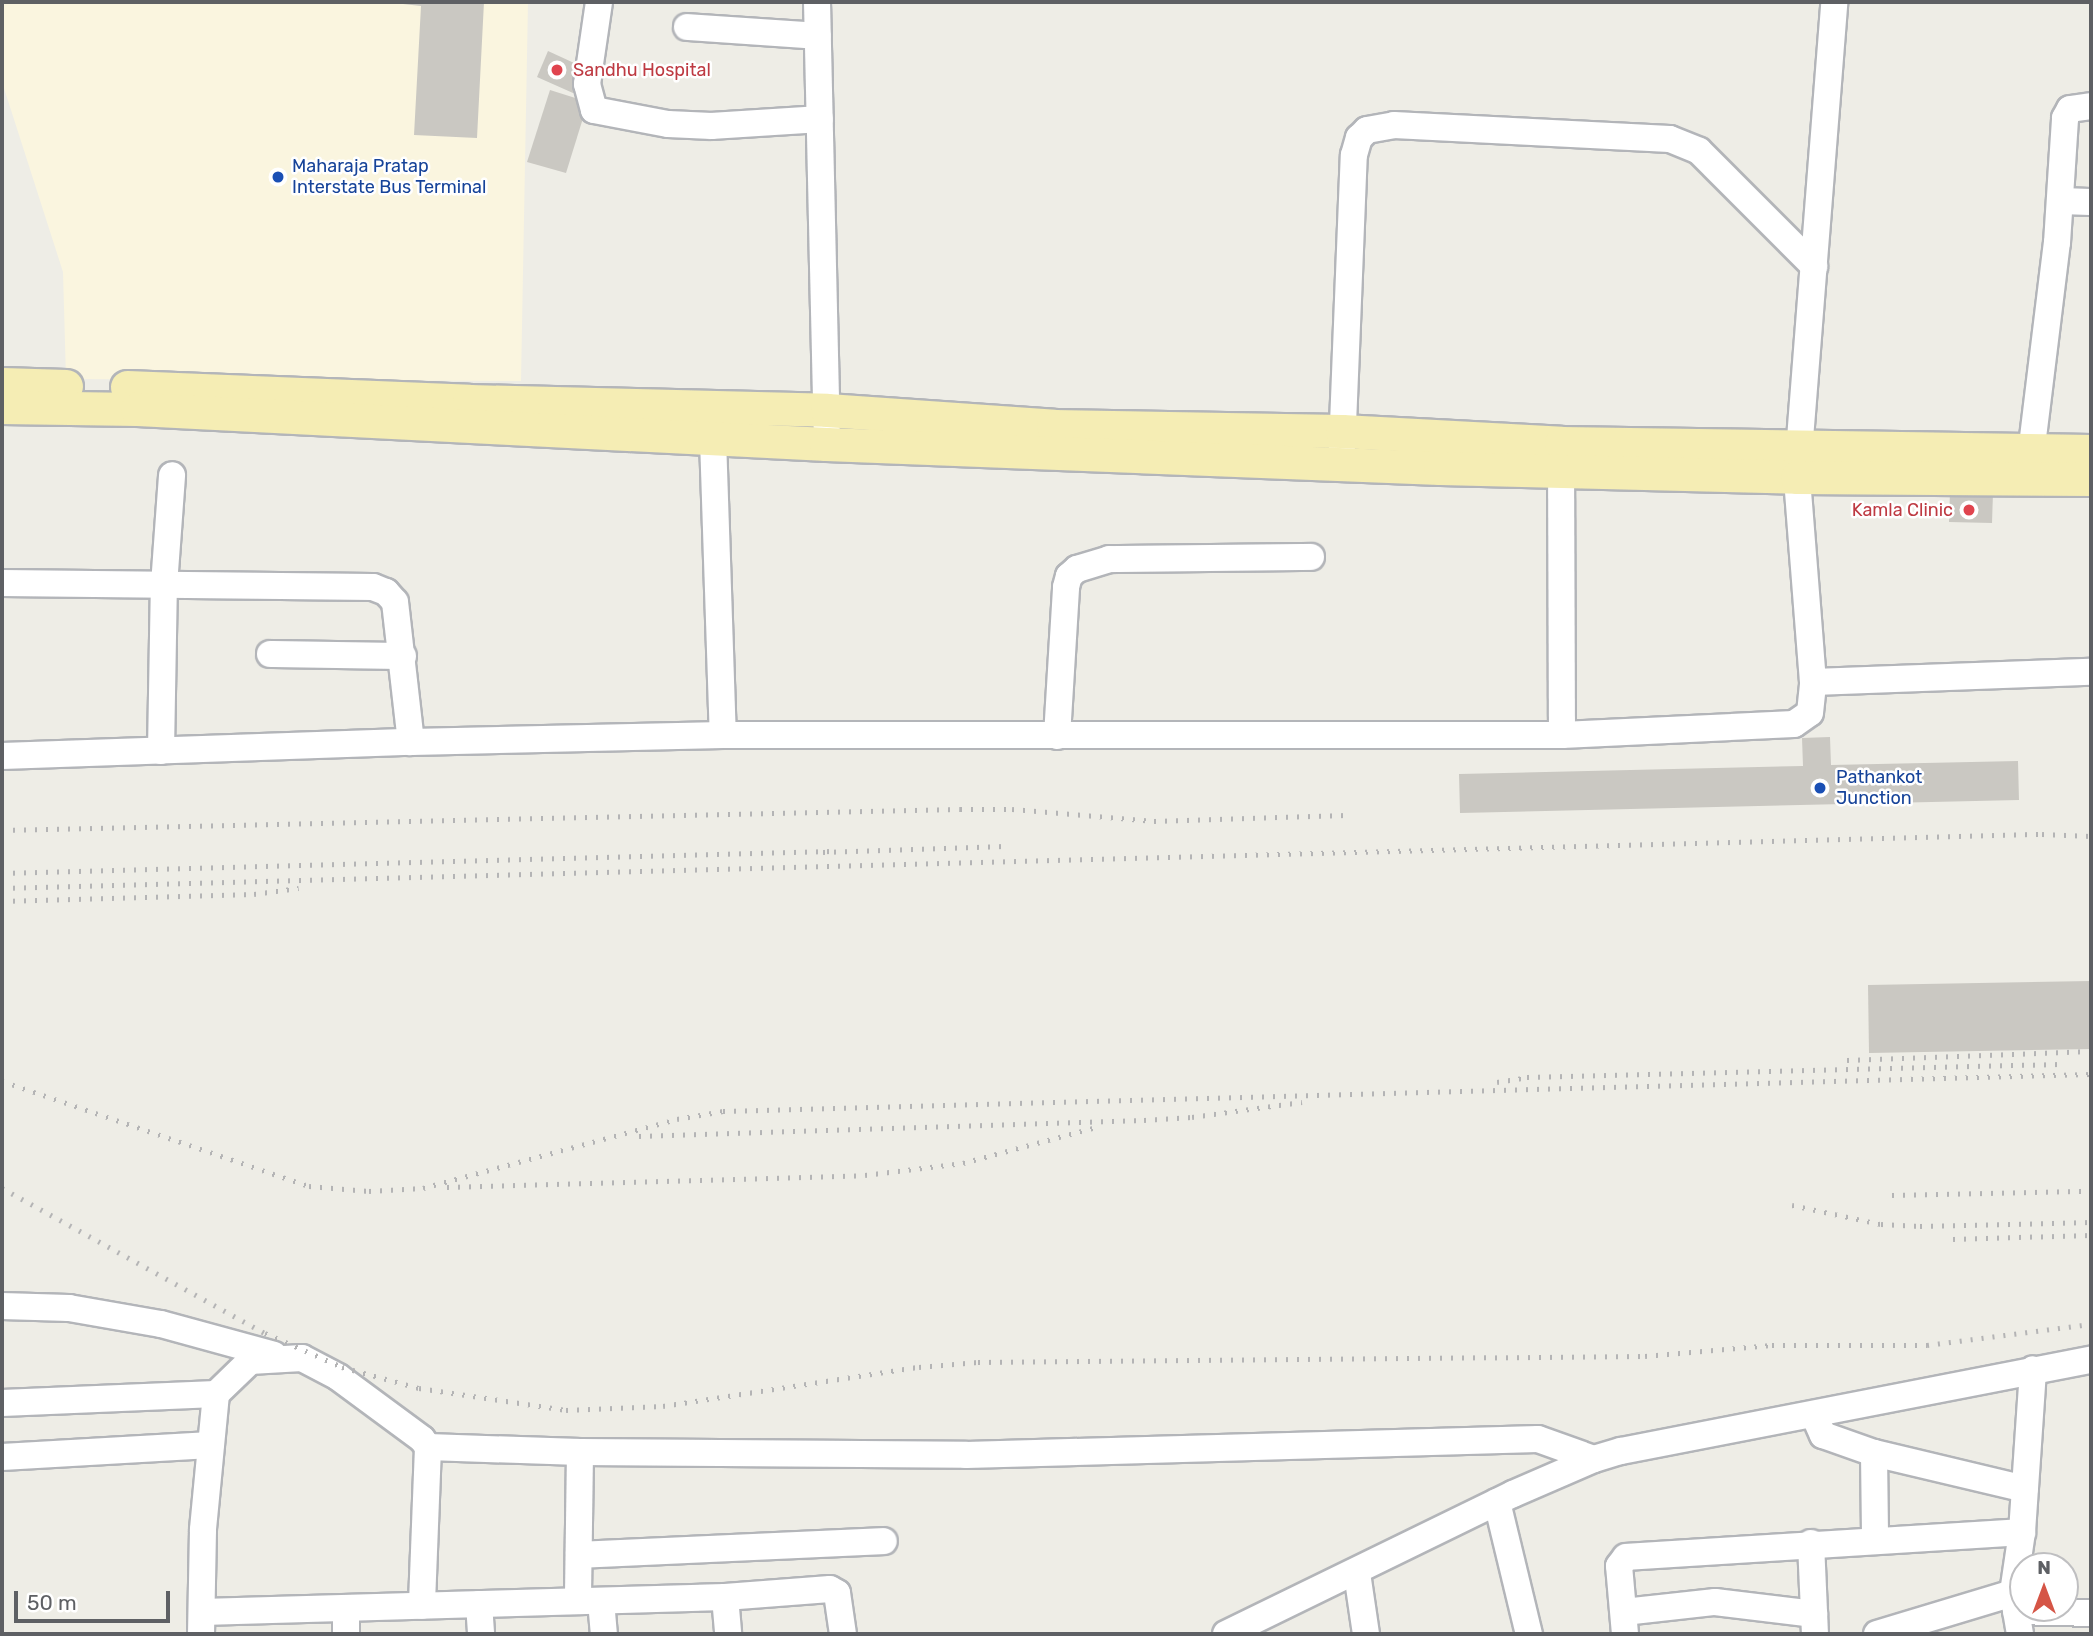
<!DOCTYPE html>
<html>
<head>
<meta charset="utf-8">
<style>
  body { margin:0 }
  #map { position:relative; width:2093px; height:1636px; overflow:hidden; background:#eeede6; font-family:Rubik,sans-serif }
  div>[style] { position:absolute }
  .commercial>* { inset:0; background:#faf5df }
  .building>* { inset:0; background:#cac8c2 }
  .roads { filter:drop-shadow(2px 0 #b3b5b9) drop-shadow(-2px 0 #b3b5b9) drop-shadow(0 2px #b3b5b9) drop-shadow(0 -2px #b3b5b9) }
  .minor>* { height:26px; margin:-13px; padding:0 13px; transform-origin:13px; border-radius:13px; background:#fff }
  .major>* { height:33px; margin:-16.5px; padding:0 16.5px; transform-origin:16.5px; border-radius:16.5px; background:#f5edb4 }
  .rail>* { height:5px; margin-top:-2.5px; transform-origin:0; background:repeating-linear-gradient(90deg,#b4b4b5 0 2px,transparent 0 11px) }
  .dots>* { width:19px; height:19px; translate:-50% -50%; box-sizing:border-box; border:4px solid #fff; border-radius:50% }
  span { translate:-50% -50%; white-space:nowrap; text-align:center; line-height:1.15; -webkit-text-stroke:5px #fff; paint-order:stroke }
  .health-label { font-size:18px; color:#be3a42 }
  .left { translate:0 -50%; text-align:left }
  .right { translate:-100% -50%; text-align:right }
  .transit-label { font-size:18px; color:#164399 }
  .frame { position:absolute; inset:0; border:4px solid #5e6064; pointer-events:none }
  .north { position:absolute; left:2009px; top:1552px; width:70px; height:70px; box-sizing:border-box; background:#fff; border:2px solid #bfbfc1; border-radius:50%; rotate:0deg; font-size:19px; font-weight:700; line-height:28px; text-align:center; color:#5e6064 }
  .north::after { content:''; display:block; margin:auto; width:24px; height:32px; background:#d55546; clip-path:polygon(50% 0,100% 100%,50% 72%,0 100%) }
  .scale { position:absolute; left:14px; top:1591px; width:156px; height:32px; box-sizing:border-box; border:4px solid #5e6064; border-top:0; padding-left:9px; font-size:21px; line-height:24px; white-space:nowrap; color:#5e6064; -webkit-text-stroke:5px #fff; paint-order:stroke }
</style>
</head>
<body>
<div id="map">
  <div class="commercial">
    <i style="clip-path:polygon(2px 2px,528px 2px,521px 381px,66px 379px,63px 272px,2px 82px)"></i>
  </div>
  <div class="building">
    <i style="clip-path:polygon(385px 2px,484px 2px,477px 138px,414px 135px,421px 6px)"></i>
    <i style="clip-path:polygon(548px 51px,585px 68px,573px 93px,537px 77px)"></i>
    <i style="clip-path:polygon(550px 90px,588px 102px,566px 173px,527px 162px)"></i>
    <i style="clip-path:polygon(1950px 492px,1993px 493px,1992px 523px,1949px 522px)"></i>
    <i style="clip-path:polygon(1830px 737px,1831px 765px,2018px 761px,2019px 800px,1460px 813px,1459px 774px,1803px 766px,1802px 738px)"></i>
    <i style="clip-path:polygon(2091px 981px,2091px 1049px,1869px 1053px,1868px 985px)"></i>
  </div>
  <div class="roads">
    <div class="minor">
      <i style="left:599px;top:2px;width:83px;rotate:98.3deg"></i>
      <i style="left:587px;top:84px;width:27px;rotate:75deg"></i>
      <i style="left:594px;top:110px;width:75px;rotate:10.7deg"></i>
      <i style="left:668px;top:124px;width:44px;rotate:2.6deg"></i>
      <i style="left:712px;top:126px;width:108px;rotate:-3.7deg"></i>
      <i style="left:817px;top:2px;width:425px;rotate:88.7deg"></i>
      <i style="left:687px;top:27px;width:131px;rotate:3.9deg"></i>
      <i style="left:2061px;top:201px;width:30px;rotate:2deg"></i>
      <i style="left:713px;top:439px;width:296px;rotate:88.1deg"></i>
      <i style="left:1342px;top:449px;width:294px;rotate:-87.7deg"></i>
      <i style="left:1354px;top:155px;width:18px;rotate:-74deg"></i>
      <i style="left:1359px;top:138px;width:11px;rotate:-45deg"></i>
      <i style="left:1367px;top:130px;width:27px;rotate:-10deg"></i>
      <i style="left:1394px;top:125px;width:276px;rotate:2.9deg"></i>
      <i style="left:1670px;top:139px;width:31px;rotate:22deg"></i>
      <i style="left:1699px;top:151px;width:163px;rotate:45deg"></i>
      <i style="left:1561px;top:453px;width:282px;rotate:89.8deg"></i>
      <i style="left:2029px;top:470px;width:229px;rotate:-83deg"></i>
      <i style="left:2057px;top:243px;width:125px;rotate:-86.3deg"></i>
      <i style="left:2065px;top:118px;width:10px;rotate:-61deg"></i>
      <i style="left:2070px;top:109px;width:21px;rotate:-8deg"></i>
      <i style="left:2px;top:583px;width:371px;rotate:0.6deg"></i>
      <i style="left:373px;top:587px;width:14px;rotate:21deg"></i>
      <i style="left:386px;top:592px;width:13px;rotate:48deg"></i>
      <i style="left:395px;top:602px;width:141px;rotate:83.5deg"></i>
      <i style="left:270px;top:654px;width:133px;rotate:0.9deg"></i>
      <i style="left:1813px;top:682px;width:278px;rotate:-2.1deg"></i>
      <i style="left:1057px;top:736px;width:149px;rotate:-86.5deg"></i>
      <i style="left:1066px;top:587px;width:11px;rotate:-75deg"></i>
      <i style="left:1069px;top:576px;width:11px;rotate:-41deg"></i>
      <i style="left:1077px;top:569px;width:34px;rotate:-17deg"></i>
      <i style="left:1109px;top:559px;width:202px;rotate:-0.6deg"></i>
      <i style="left:161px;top:751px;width:166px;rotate:-89deg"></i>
      <i style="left:164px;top:585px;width:110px;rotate:-85.8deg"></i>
      <i style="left:2px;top:756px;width:409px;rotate:-2deg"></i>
      <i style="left:411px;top:742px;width:312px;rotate:-1.3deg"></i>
      <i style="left:723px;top:735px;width:839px"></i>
      <i style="left:1562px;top:735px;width:232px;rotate:-2.7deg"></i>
      <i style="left:1794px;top:724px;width:19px;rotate:-35deg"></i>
      <i style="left:1810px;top:713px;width:31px;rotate:-84deg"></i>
      <i style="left:1813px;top:682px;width:206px;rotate:-94.5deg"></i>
      <i style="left:1797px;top:477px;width:476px;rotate:-85.5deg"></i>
      <i style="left:2px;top:1306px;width:67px;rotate:1.7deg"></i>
      <i style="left:69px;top:1308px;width:93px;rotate:9.9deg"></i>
      <i style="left:161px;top:1324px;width:117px;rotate:15.3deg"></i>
      <i style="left:216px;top:1394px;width:47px;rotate:-44.1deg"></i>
      <i style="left:250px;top:1361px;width:52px;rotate:-3.3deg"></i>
      <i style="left:302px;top:1358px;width:41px;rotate:27.8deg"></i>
      <i style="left:338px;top:1377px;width:104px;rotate:36.4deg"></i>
      <i style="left:422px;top:1439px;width:10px;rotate:53deg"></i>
      <i style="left:428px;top:1447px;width:159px;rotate:92.2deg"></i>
      <i style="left:2px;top:1403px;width:214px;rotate:-2.4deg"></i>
      <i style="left:216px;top:1394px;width:137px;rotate:95.5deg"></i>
      <i style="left:203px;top:1530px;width:104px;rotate:91.1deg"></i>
      <i style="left:1814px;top:1415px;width:22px;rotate:66deg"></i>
      <i style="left:1823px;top:1435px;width:54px;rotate:19.4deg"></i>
      <i style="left:1874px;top:1453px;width:155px;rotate:13.4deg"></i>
      <i style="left:428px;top:1447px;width:152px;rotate:1.9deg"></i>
      <i style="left:580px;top:1452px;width:149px;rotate:90.8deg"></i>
      <i style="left:580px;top:1452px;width:386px;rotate:0.4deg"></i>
      <i style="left:966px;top:1455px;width:572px;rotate:-1.6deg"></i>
      <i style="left:1538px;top:1439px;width:59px;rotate:19.7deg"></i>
      <i style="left:1874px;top:1453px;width:87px;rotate:89.3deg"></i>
      <i style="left:2px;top:1457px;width:209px;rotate:-3.3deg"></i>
      <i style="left:1497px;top:1502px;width:136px;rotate:76.4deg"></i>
      <i style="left:1811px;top:1543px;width:91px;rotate:87.5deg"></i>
      <i style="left:579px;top:1555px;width:305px;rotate:-2.6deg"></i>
      <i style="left:1357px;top:1573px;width:62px;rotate:81.6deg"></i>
      <i style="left:725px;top:1597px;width:37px;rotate:85deg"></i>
      <i style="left:601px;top:1601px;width:33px;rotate:85deg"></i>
      <i style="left:479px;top:1604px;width:30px;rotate:86deg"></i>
      <i style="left:2016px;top:1611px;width:75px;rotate:1.5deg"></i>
      <i style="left:202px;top:1612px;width:523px;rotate:-1.64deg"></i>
      <i style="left:725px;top:1597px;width:105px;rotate:-4.4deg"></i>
      <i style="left:830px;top:1589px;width:8px;rotate:30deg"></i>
      <i style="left:837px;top:1593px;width:41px;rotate:81.7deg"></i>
      <i style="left:1624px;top:1612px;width:92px;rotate:-6.3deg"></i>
      <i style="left:1715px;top:1602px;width:100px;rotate:6.9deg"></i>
      <i style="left:346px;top:1634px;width:26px;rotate:-90deg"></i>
      <i style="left:1226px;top:1634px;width:319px;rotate:-26deg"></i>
      <i style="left:1513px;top:1494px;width:88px;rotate:-23.4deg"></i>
      <i style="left:1594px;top:1459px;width:28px;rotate:-17deg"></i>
      <i style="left:1621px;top:1451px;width:479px;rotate:-11deg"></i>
      <i style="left:1625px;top:1634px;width:68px;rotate:-95deg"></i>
      <i style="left:1619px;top:1566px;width:11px;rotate:-52deg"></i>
      <i style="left:1626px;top:1557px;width:397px;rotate:-3.6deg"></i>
      <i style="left:1877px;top:1634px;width:142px;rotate:-16.8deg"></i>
      <i style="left:2020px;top:1634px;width:42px;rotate:-99.7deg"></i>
      <i style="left:2013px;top:1593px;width:62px;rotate:-81.6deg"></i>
      <i style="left:2022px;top:1532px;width:163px;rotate:-86.1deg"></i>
    </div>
    <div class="major">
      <i style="left:2px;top:384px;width:64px;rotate:1.8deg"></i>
      <i style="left:127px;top:387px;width:342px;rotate:2.3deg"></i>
      <i style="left:469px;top:401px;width:358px;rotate:1.4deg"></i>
      <i style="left:827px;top:410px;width:227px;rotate:4deg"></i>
      <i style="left:1053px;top:426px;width:289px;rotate:1deg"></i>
      <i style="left:1342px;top:431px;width:219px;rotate:3.1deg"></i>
      <i style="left:1561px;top:443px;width:530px;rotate:0.86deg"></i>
      <i style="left:2px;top:407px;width:135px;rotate:0.8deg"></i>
      <i style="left:137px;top:409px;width:690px;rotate:2.91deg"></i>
      <i style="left:826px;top:444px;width:614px;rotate:2.24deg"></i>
      <i style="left:1440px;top:468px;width:357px;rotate:1.4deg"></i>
      <i style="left:1797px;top:477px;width:294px;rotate:0.4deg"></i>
    </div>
  </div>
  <div class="rail">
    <i style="left:2px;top:830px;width:958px;rotate:-1.26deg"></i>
    <i style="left:960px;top:809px;width:52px"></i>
    <i style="left:1012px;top:809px;width:143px;rotate:4.8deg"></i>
    <i style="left:1154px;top:821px;width:193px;rotate:-1.8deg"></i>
    <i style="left:823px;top:852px;width:182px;rotate:-1.9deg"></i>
    <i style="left:2px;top:873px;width:831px;rotate:-1.52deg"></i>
    <i style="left:2px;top:888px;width:2041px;rotate:-1.52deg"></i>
    <i style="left:2042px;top:834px;width:49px;rotate:2.3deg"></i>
    <i style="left:2px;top:901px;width:252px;rotate:-1.6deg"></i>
    <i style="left:254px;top:894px;width:45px;rotate:-7.6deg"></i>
    <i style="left:1847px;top:1060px;width:244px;rotate:-2.1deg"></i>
    <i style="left:2px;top:1081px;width:324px;rotate:18.9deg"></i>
    <i style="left:309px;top:1186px;width:60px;rotate:4.8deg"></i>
    <i style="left:369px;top:1191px;width:54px;rotate:-3.2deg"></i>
    <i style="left:423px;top:1188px;width:263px;rotate:-15.2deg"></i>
    <i style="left:677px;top:1119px;width:47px;rotate:-9.9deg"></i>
    <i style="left:723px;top:1111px;width:1369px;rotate:-1.55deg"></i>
    <i style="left:1497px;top:1082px;width:30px;rotate:-9deg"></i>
    <i style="left:1527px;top:1077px;width:533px;rotate:-1.4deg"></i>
    <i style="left:639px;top:1136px;width:505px;rotate:-1.81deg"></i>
    <i style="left:1144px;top:1120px;width:48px;rotate:-3.6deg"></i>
    <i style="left:1192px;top:1117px;width:111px;rotate:-7.8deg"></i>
    <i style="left:447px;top:1187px;width:418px;rotate:-1.6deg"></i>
    <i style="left:865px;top:1175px;width:99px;rotate:-7deg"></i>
    <i style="left:963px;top:1163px;width:135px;rotate:-15.1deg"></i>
    <i style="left:2px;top:1188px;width:300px;rotate:28.9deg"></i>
    <i style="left:265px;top:1333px;width:84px;rotate:23.8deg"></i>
    <i style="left:342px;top:1367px;width:80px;rotate:15.3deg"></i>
    <i style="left:419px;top:1388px;width:149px;rotate:8.5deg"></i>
    <i style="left:566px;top:1410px;width:97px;rotate:-2.4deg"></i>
    <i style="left:663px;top:1406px;width:259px;rotate:-8.7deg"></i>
    <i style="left:919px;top:1367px;width:59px;rotate:-4.8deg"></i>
    <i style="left:978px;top:1362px;width:667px;rotate:-0.52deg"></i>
    <i style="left:1645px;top:1356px;width:127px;rotate:-5deg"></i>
    <i style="left:1772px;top:1345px;width:155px"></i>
    <i style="left:1927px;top:1345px;width:165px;rotate:-7.3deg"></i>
    <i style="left:1892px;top:1195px;width:199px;rotate:-1.2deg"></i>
    <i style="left:1792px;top:1205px;width:91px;rotate:12.1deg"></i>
    <i style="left:1881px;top:1224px;width:39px;rotate:3deg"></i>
    <i style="left:1920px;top:1226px;width:171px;rotate:-1.3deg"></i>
    <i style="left:1953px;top:1239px;width:138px;rotate:-1.7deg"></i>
  </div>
  <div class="dots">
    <i style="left:557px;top:70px;background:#e0444e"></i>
    <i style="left:278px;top:177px;background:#1a4fb4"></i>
    <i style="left:1969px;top:510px;background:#e0444e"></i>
    <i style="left:1820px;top:788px;background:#1a4fb4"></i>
  </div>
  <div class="health-label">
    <span class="left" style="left:573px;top:70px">Sandhu Hospital</span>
    <span class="right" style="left:1953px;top:510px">Kamla Clinic</span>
  </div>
  <div class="transit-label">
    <span class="left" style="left:292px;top:177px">Maharaja Pratap<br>Interstate Bus Terminal</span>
    <span class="left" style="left:1836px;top:788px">Pathankot<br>Junction</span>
  </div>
  <div class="frame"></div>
  <div class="north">N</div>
  <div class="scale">50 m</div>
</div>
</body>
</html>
